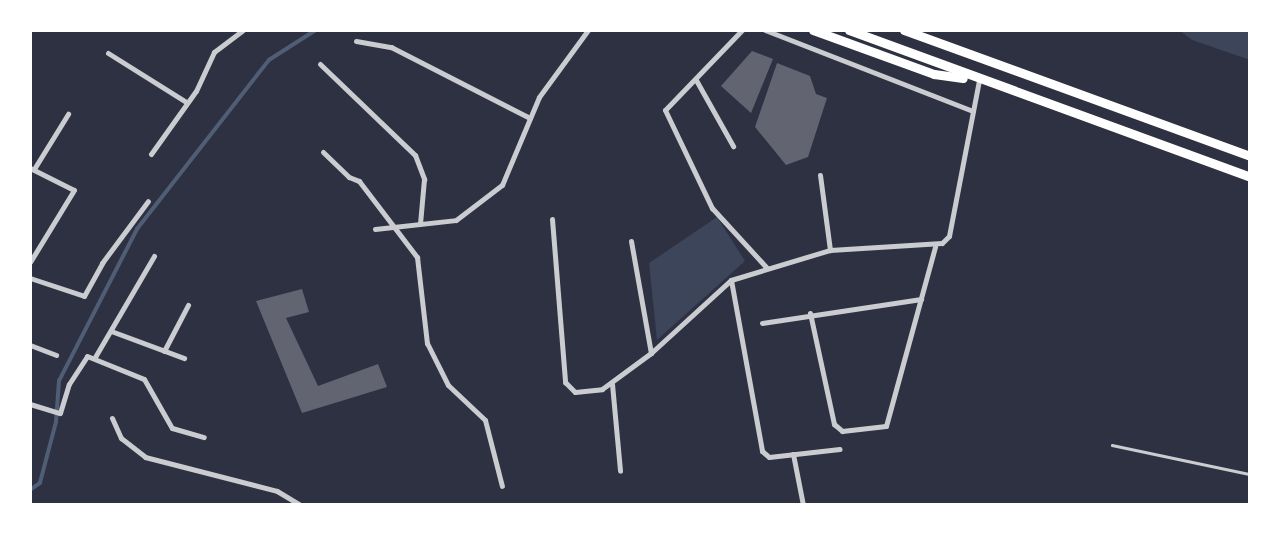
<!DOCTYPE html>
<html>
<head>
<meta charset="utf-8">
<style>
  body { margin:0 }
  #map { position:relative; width:1280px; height:535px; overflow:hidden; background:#2d3142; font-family:"Golos Text",sans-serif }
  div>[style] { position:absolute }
  .green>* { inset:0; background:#3c4559 }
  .stream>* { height:3.5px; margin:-1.75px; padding:0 1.75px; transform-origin:1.75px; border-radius:1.75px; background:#4f5d75 }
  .building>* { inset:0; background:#626471 }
  .service>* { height:2.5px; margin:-1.25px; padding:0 1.25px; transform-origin:1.25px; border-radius:1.25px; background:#caccd0 }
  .minor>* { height:5px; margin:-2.5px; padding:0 2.5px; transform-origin:2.5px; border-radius:2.5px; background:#caccd0 }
  .trunk>* { height:9px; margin:-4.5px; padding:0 4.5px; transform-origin:4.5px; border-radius:4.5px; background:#fff }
  span { translate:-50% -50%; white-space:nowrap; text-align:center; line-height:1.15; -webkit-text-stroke:7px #fff; paint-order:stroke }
  .frame { position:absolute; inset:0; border:32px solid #fff; pointer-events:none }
</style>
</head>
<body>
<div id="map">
  <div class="green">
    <i style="clip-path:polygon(1179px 30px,1250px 30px,1250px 60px,1192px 40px)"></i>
    <i style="clip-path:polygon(717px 217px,745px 261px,657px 340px,649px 263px)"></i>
  </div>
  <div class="stream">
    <i style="left:30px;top:490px;width:12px;rotate:-35deg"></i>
    <i style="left:40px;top:483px;width:63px;rotate:-75.3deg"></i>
    <i style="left:56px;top:422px;width:41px;rotate:-85.8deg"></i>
    <i style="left:59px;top:381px;width:171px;rotate:-62.8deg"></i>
    <i style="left:137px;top:229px;width:214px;rotate:-52deg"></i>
    <i style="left:269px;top:60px;width:56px;rotate:-32.6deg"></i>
  </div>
  <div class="building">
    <i style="clip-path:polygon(752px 51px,773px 59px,751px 113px,721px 86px)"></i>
    <i style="clip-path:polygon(777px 63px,810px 76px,816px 94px,827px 98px,808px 157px,786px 165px,755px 127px)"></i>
    <i style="clip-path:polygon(302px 289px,309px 312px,286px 318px,318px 386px,378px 364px,387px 387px,302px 413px,256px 301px)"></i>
  </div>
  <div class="service">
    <i style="left:1112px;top:445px;width:141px;rotate:11.9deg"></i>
  </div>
  <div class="minor">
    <i style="left:742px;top:30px;width:111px;rotate:133.9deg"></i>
    <i style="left:665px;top:110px;width:109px;rotate:64.4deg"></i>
    <i style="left:712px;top:208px;width:80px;rotate:47.5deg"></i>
    <i style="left:765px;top:30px;width:223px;rotate:21.3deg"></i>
    <i style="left:356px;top:41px;width:36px;rotate:10deg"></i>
    <i style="left:391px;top:47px;width:156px;rotate:27.1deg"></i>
    <i style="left:108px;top:53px;width:92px;rotate:32.1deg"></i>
    <i style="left:320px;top:64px;width:132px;rotate:43.8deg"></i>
    <i style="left:415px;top:155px;width:26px;rotate:69deg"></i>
    <i style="left:424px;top:179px;width:45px;rotate:95.1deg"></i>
    <i style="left:696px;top:80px;width:76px;rotate:60.7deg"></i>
    <i style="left:323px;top:152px;width:36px;rotate:44deg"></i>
    <i style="left:349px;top:177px;width:11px;rotate:22deg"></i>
    <i style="left:359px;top:181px;width:96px;rotate:52.7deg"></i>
    <i style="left:417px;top:257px;width:87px;rotate:83.4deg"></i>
    <i style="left:427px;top:343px;width:47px;rotate:63.4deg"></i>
    <i style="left:448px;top:385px;width:51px;rotate:43.4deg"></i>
    <i style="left:485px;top:420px;width:68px;rotate:75.6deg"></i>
    <i style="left:151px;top:154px;width:77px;rotate:-54.5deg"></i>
    <i style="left:196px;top:91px;width:43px;rotate:-65.2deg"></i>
    <i style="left:214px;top:52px;width:36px;rotate:-37deg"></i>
    <i style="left:30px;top:168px;width:49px;rotate:26.6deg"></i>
    <i style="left:74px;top:190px;width:84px;rotate:121.4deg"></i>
    <i style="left:34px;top:169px;width:65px;rotate:-58.3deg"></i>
    <i style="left:820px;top:175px;width:76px;rotate:82.4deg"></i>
    <i style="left:552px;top:219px;width:164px;rotate:85.4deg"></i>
    <i style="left:565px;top:382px;width:14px;rotate:45deg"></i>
    <i style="left:575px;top:392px;width:27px;rotate:-6deg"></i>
    <i style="left:602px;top:389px;width:61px;rotate:-36.3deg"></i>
    <i style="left:651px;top:353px;width:108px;rotate:-42.4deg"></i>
    <i style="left:731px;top:280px;width:103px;rotate:-16.9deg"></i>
    <i style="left:830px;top:250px;width:112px;rotate:-3.6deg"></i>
    <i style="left:942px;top:243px;width:10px;rotate:-45deg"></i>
    <i style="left:949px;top:236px;width:159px;rotate:-79.1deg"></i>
    <i style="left:375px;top:229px;width:81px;rotate:-6.3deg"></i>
    <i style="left:456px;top:220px;width:58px;rotate:-37.3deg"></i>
    <i style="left:502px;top:185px;width:95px;rotate:-67.2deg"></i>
    <i style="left:539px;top:97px;width:83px;rotate:-53.8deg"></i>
    <i style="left:631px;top:241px;width:114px;rotate:79.9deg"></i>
    <i style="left:30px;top:278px;width:57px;rotate:18.4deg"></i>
    <i style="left:84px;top:296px;width:38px;rotate:-61deg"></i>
    <i style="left:102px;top:263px;width:77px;rotate:-53.4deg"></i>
    <i style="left:731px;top:280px;width:174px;rotate:79.7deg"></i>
    <i style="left:762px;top:451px;width:9px;rotate:41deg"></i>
    <i style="left:769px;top:457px;width:71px;rotate:-6.4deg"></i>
    <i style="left:810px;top:313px;width:114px;rotate:77.8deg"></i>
    <i style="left:834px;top:424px;width:11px;rotate:41deg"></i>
    <i style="left:842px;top:431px;width:44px;rotate:-6.5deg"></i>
    <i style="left:886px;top:426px;width:186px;rotate:-74.7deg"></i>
    <i style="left:762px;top:323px;width:161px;rotate:-8.6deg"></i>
    <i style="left:111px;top:331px;width:78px;rotate:20.3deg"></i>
    <i style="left:30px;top:345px;width:28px;rotate:21deg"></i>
    <i style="left:164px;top:351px;width:52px;rotate:-62.4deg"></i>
    <i style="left:95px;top:357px;width:117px;rotate:-59.7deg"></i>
    <i style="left:612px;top:384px;width:87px;rotate:84.7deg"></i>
    <i style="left:30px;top:404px;width:31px;rotate:17deg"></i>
    <i style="left:60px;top:413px;width:30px;rotate:-73deg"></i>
    <i style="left:69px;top:384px;width:33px;rotate:-57deg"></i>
    <i style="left:87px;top:356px;width:61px;rotate:22deg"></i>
    <i style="left:144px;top:379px;width:56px;rotate:60.3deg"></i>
    <i style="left:172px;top:428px;width:33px;rotate:16deg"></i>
    <i style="left:112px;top:418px;width:22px;rotate:66deg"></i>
    <i style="left:121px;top:438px;width:31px;rotate:38deg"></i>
    <i style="left:145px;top:457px;width:136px;rotate:14.4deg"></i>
    <i style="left:277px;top:491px;width:27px;rotate:31deg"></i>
    <i style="left:793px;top:454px;width:52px;rotate:78.9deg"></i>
  </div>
  <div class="trunk">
    <i style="left:813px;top:30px;width:129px;rotate:20deg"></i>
    <i style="left:934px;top:74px;width:29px;rotate:8deg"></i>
    <i style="left:849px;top:30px;width:427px;rotate:20.1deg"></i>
    <i style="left:904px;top:30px;width:368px;rotate:20deg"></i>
  </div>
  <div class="frame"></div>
</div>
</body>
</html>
